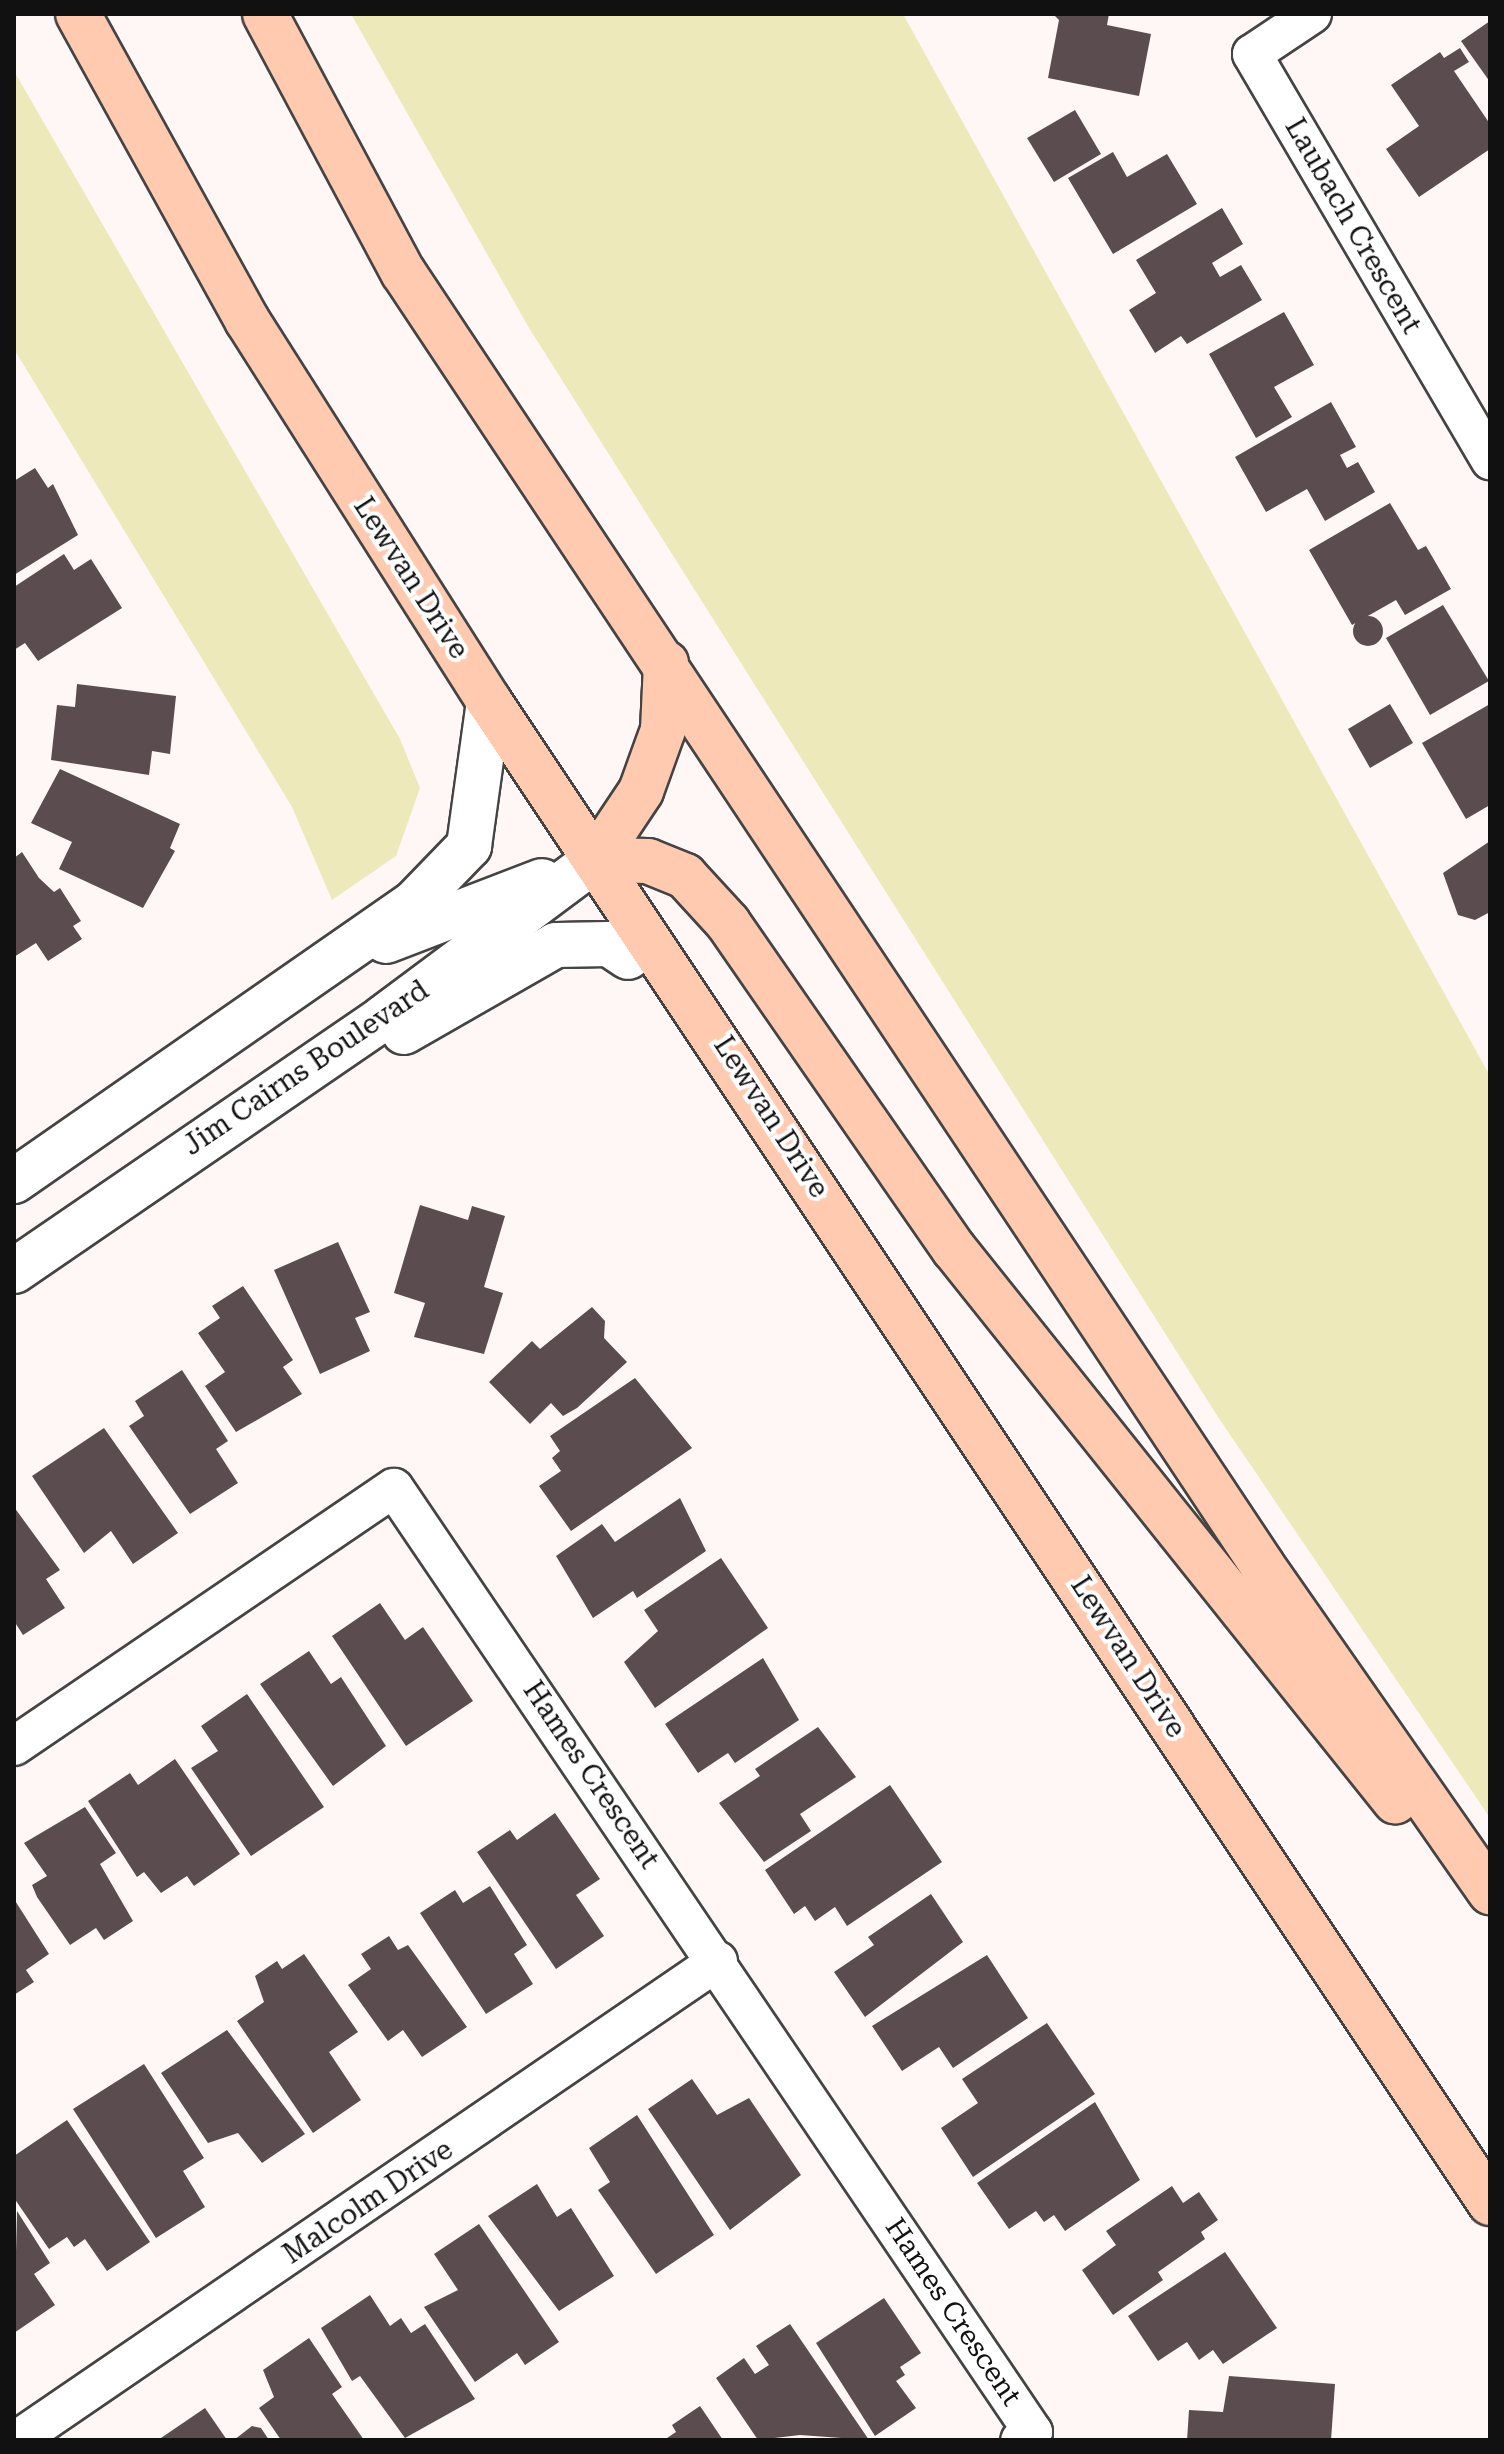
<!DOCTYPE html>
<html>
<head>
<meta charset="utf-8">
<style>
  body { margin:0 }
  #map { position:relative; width:1504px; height:2454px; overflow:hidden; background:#fff7f5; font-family:"Roboto Serif",serif }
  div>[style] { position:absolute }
  .green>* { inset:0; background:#ede9bb }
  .building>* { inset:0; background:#5b4c4f }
  .round { border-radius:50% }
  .roads { filter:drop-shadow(2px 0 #444) drop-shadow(-2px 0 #444) drop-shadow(0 2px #444) drop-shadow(0 -2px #444) }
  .minor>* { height:38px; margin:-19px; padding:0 19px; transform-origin:19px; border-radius:19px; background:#fff }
  .tertiary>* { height:44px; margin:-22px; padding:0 22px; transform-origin:22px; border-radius:22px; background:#fff }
  .secondary>* { height:44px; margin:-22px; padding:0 22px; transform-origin:22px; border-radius:22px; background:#ffcab0 }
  span { translate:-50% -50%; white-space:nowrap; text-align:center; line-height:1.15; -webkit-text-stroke:8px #fff; paint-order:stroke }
  .street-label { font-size:28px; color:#111 }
  .frame { position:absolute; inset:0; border:16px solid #111; pointer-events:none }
</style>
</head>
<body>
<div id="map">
  <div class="green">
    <i style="clip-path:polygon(351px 14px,903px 14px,1490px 1076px,1490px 1818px,1218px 1417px,529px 328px)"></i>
    <i style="clip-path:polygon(14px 71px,400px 739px,420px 788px,396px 856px,332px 900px,292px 807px,14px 349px)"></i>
  </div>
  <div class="building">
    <i style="clip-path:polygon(1053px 14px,1109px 14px,1107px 25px,1151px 34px,1139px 96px,1048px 78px,1059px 20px)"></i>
    <i style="clip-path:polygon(1490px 21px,1490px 82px,1461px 41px)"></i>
    <i style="clip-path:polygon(1460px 48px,1469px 62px,1454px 71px,1490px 124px,1490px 149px,1419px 197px,1386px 149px,1419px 126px,1391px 85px,1440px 52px,1444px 58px)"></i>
    <i style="clip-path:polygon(1075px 110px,1101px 154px,1054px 182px,1027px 138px)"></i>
    <i style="clip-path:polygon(1113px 152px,1127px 177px,1167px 154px,1197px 204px,1113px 254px,1068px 178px)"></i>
    <i style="clip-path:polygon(1222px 208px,1243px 244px,1212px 263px,1220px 277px,1241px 265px,1262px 300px,1187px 344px,1181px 336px,1155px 353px,1129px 310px,1156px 293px,1136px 260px)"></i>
    <i style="clip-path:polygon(1284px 312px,1314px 365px,1274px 387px,1292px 417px,1256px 438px,1209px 354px)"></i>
    <i style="clip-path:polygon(1331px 402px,1356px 447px,1340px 455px,1347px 468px,1358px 462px,1375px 492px,1325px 521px,1307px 489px,1266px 512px,1235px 457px)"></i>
    <i style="clip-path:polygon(35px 468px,48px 488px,53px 484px,78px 535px,14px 575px,14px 481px)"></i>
    <i style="clip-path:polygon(1390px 503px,1418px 550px,1426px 546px,1451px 589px,1405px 615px,1396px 600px,1352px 625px,1309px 550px)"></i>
    <i style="clip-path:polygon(64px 554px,74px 570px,91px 559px,122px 608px,38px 661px,25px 643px,14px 650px,14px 587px)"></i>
    <i style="clip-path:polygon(1443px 605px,1489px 681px,1430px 715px,1386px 638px)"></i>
    <i class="round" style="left:1353px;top:616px;width:30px;height:30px"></i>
    <i style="clip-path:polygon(77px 684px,176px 696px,170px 754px,152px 751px,149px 775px,51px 760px,57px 705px,75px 707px)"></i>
    <i style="clip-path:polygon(1390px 704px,1413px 743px,1370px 768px,1348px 729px)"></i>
    <i style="clip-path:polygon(1490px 704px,1490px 805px,1466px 819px,1422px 743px)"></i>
    <i style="clip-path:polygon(60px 769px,180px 824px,170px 848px,175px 851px,143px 908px,59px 869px,72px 842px,31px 823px)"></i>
    <i style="clip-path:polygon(1490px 841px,1490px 912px,1475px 920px,1458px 915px,1443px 873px)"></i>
    <i style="clip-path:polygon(22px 852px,39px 878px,54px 892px,60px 888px,81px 921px,73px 926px,82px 939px,48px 961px,36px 943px,14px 957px,14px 858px)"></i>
    <i style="clip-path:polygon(420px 1205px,468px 1220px,472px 1206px,505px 1216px,484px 1287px,503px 1293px,484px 1354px,414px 1337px,425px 1303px,394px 1293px)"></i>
    <i style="clip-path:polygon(338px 1242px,370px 1312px,355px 1318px,370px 1351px,320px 1374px,274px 1270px)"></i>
    <i style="clip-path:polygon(243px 1286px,293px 1360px,283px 1367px,302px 1394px,236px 1432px,205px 1386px,225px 1372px,198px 1333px,220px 1318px,212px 1306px)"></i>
    <i style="clip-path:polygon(592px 1307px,605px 1321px,604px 1338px,627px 1362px,577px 1408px,563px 1416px,551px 1403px,530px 1424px,489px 1382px,532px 1341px,540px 1349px)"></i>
    <i style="clip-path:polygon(182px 1370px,228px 1441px,216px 1449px,238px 1483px,190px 1514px,129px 1426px,144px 1416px,135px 1401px)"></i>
    <i style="clip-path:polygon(635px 1378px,692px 1448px,571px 1531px,539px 1486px,561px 1471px,552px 1458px,560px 1451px,550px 1436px)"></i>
    <i style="clip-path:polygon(104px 1428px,178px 1533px,133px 1564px,111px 1531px,84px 1553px,32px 1476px)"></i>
    <i style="clip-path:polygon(680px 1498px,706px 1551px,637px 1598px,633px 1591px,593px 1618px,556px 1556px,602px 1524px,615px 1542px)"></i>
    <i style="clip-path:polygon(14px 1507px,60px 1570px,46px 1579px,65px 1608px,23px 1635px,14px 1621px)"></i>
    <i style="clip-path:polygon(721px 1558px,768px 1628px,655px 1708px,624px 1662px,658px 1631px,644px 1610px)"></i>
    <i style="clip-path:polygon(380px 1603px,405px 1640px,423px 1627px,473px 1701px,406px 1746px,332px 1636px)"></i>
    <i style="clip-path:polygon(309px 1651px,331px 1684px,341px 1677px,386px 1746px,333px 1786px,260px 1684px)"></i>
    <i style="clip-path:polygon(763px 1658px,799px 1720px,735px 1763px,728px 1753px,698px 1773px,665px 1724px)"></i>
    <i style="clip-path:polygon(247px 1694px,324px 1807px,251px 1856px,191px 1768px,218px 1751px,201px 1726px)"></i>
    <i style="clip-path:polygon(818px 1727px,856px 1777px,800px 1814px,811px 1831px,764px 1862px,719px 1803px,760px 1776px,755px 1769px)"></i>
    <i style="clip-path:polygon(175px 1759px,240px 1854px,194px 1886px,187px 1876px,161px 1893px,144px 1872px,137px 1877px,88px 1801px,130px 1773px,138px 1785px)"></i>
    <i style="clip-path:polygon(890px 1785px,942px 1862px,847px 1926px,835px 1907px,815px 1921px,805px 1906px,794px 1914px,765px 1870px)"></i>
    <i style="clip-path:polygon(85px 1807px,116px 1853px,100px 1864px,133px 1921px,104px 1940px,96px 1928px,70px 1945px,37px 1897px,32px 1885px,47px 1876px,24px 1843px)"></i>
    <i style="clip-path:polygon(555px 1813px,600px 1879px,576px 1895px,604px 1936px,556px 1969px,477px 1852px,510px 1830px,517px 1840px)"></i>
    <i style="clip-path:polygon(490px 1886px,527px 1945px,514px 1954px,533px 1984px,486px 2014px,420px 1913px,455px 1890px,463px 1903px)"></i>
    <i style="clip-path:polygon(931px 1894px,963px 1942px,865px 2017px,834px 1972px,874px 1945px,868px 1937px)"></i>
    <i style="clip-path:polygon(14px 1899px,49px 1954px,26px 1970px,34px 1982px,14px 1995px)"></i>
    <i style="clip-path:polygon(389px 1936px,398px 1950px,408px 1945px,467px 2027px,422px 2057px,403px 2030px,388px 2041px,348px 1985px,371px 1969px,361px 1954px)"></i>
    <i style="clip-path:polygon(304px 1954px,358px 2032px,329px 2052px,361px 2100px,313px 2133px,237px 2021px,264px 2002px,255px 1976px,277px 1961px,282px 1969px)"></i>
    <i style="clip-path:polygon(987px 1955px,1028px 2018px,953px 2068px,939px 2047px,902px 2071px,872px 2026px)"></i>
    <i style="clip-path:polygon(1047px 2023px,1095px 2094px,973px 2177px,941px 2128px,978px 2103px,962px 2079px)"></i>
    <i style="clip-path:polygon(227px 2030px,305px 2134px,262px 2163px,238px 2133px,208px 2143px,161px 2073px)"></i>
    <i style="clip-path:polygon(144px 2064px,204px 2158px,183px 2171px,205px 2207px,156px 2238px,73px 2109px)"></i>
    <i style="clip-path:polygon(692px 2079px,717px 2115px,749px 2098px,801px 2175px,730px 2230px,648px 2109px)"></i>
    <i style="clip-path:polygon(1095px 2102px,1140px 2180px,1065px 2231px,1054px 2215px,1044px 2222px,1036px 2211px,1009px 2229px,977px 2183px)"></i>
    <i style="clip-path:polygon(637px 2115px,714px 2235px,656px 2274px,598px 2190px,610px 2182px,589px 2148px)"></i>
    <i style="clip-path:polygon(67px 2120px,150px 2242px,107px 2271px,85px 2239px,74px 2247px,67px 2237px,49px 2249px,14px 2198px,14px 2156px)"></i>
    <i style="clip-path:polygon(537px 2184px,557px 2217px,571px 2208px,614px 2276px,559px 2311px,488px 2216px)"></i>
    <i style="clip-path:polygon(1172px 2186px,1183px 2203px,1199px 2192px,1218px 2220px,1201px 2232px,1205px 2239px,1158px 2272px,1163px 2280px,1113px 2315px,1082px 2270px,1116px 2245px,1106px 2231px)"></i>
    <i style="clip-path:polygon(17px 2211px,50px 2263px,34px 2274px,55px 2305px,14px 2333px)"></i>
    <i style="clip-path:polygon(479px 2224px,559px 2342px,525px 2365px,517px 2353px,475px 2382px,424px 2307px,458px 2290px,434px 2254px)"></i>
    <i style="clip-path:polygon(1225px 2252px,1277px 2328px,1223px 2364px,1213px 2350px,1199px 2360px,1187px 2342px,1158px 2361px,1128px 2316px)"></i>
    <i style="clip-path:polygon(370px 2295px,390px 2326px,401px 2318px,411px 2333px,425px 2324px,475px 2399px,405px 2438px,360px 2376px,352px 2381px,321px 2328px)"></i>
    <i style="clip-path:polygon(884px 2298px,921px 2353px,900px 2367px,905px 2375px,896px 2381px,916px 2408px,875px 2436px,816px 2343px)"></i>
    <i style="clip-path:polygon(790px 2324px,869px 2440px,800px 2435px,758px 2440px,716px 2378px,744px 2358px,755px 2374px,769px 2365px,756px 2346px)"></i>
    <i style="clip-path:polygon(309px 2338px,342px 2387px,332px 2394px,364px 2440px,281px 2440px,259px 2408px,274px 2397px,263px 2370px)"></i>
    <i style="clip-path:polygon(1229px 2376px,1335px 2384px,1331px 2440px,1187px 2440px,1189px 2410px,1223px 2412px)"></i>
    <i style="clip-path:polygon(700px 2406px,723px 2440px,664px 2440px,676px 2432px,672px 2425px)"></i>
    <i style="clip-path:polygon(205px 2408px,227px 2440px,158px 2440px)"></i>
    <i style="clip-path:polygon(252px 2426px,261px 2428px,269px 2440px,234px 2440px)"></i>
  </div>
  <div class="roads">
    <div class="minor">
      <i style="left:1312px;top:14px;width:72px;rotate:146.3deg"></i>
      <i style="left:1252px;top:54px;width:471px;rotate:59.6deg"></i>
      <i style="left:14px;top:1746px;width:459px;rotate:-34.2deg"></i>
      <i style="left:394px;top:1488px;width:1140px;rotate:55.91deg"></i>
      <i style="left:1033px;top:2432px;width:15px;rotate:148deg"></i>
      <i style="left:17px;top:2440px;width:849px;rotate:-34.35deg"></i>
    </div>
    <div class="tertiary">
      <i style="left:386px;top:941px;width:167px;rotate:-21deg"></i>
      <i style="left:404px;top:1032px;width:175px;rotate:-29.8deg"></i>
      <i style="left:556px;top:945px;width:53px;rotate:-1.1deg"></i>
      <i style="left:609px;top:944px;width:23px;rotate:34deg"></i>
      <i style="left:14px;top:1181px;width:486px;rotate:-34.8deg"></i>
      <i style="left:413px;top:904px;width:81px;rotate:-46deg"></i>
      <i style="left:469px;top:846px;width:146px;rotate:-82.1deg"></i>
      <i style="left:14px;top:1271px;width:447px;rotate:-34.4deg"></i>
      <i style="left:383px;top:1018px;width:264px;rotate:-36.7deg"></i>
    </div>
    <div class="secondary">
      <i style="left:78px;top:14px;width:350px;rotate:61.1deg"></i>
      <i style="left:247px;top:320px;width:451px;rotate:57.6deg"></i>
      <i style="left:489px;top:701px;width:1805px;rotate:56.32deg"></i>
      <i style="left:265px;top:14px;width:293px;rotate:61.9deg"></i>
      <i style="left:403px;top:272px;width:1552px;rotate:56.4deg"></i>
      <i style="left:1262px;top:1565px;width:399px;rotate:55.1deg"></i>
      <i style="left:595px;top:860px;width:53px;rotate:1.1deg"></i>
      <i style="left:648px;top:861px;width:40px;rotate:22deg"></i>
      <i style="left:685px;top:876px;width:64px;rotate:47.5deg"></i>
      <i style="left:728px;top:923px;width:397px;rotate:55.3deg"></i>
      <i style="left:954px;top:1249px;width:707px;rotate:51.38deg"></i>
      <i style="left:595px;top:860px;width:83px;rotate:-56.3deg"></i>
      <i style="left:641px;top:791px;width:65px;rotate:-70.2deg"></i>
      <i style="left:663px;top:730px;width:67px;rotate:-87.4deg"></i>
    </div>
  </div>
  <div class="street-label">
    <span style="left:1353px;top:226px;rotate:60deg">Laubach Crescent</span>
    <span style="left:411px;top:578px;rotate:57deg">Lewvan Drive</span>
    <span style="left:306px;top:1068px;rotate:-34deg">Jim Cairns Boulevard</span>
    <span style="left:771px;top:1117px;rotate:57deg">Lewvan Drive</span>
    <span style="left:1128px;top:1657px;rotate:57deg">Lewvan Drive</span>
    <span style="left:591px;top:1775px;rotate:56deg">Hames Crescent</span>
    <span style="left:368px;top:2202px;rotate:-34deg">Malcolm Drive</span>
    <span style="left:953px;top:2312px;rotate:56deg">Hames Crescent</span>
  </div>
  <div class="frame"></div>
</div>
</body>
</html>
